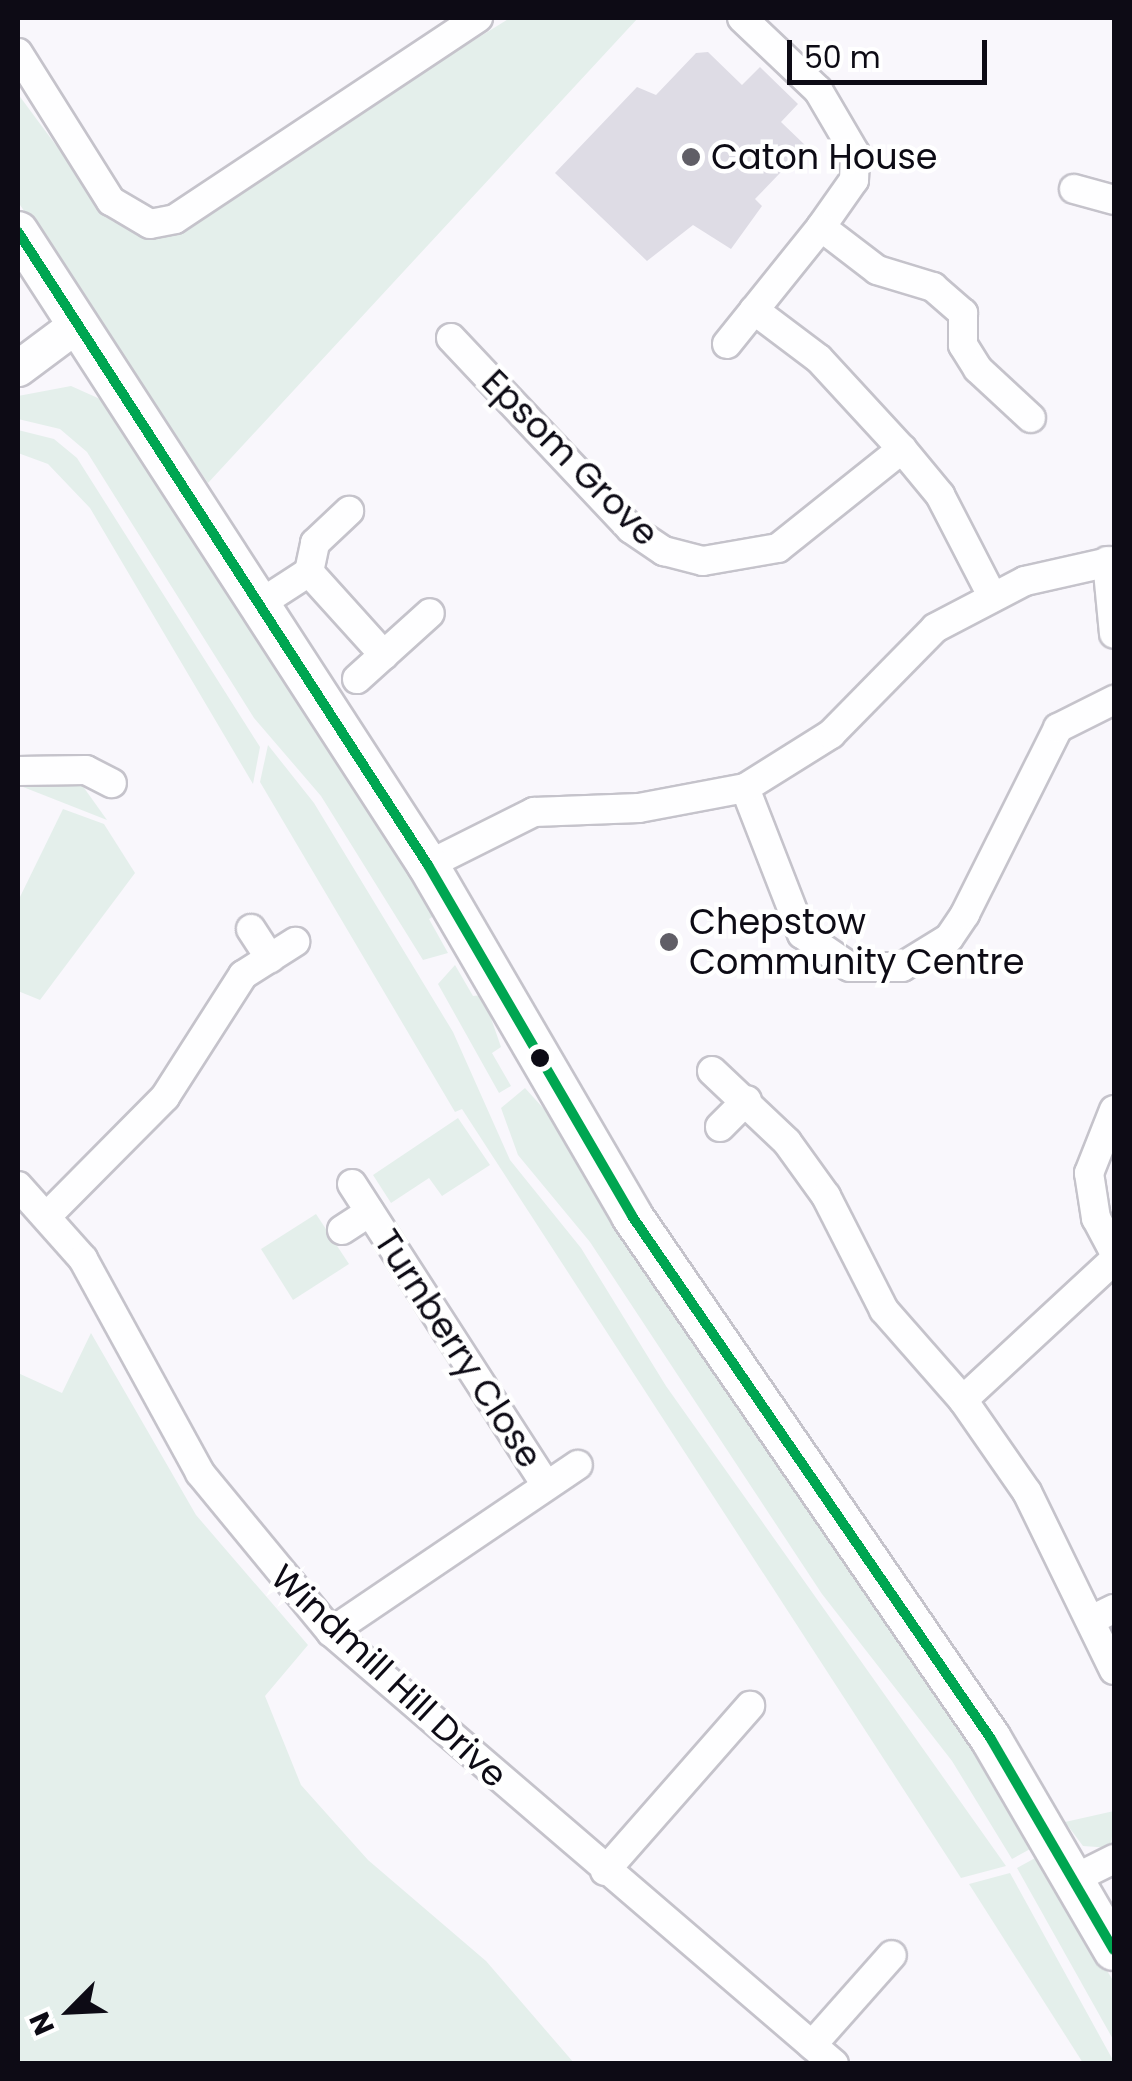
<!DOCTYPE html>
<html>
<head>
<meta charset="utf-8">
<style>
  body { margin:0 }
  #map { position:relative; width:1132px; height:2081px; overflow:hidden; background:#f9f7fc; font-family:Poppins,sans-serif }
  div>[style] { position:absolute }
  .green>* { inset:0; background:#e4efeb }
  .building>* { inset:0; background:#dedce5 }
  .roads { filter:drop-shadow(2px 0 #c5c3cb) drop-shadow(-2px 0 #c5c3cb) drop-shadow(0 2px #c5c3cb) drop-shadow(0 -2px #c5c3cb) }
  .minor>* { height:28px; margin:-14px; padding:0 14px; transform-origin:14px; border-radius:14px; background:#fefeff }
  .tertiary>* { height:35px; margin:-17.5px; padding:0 17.5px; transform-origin:17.5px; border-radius:17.5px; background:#fefeff }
  .secondary>* { height:40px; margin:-20px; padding:0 20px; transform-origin:20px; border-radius:20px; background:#fefeff }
  .bus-1>* { height:10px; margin:-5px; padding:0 5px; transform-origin:5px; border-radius:5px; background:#00a651 }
  .dots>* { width:28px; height:28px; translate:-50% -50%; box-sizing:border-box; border:5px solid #fff; border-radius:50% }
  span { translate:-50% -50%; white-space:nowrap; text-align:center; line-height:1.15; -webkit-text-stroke:9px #fff; paint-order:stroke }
  .poi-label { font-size:35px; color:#0d0b15 }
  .left { translate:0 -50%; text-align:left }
  .street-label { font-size:35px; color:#0d0b15 }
  .frame { position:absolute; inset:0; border:20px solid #0d0b15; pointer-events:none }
  .north { position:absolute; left:20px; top:1961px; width:100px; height:100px; -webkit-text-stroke:8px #fff; paint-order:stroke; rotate:246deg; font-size:28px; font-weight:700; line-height:40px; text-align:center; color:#0d0b15 }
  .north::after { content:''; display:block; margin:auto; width:35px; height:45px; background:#0d0b15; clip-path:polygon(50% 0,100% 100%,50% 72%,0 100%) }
  .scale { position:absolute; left:787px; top:40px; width:200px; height:45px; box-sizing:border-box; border:5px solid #0d0b15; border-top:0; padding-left:12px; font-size:30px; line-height:35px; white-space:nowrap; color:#0d0b15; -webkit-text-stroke:8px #fff; paint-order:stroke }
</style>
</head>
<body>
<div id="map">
  <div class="green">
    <i style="clip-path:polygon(510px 18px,638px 18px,208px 483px,18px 202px,18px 94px,112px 221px,158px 236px)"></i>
    <i style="clip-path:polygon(71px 386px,109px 403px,439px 913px,429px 919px,448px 953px,423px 960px,321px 796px,254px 718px,87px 452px,60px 429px,18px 419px,18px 396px)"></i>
    <i style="clip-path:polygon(18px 430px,54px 439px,77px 458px,260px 747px,253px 784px,90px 508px,48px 464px,18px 453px)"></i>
    <i style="clip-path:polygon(268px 745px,314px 803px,453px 1032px,510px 1160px,581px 1248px,666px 1386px,1006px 1866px,961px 1878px,462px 1109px,455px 1112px,260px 782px)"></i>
    <i style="clip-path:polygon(18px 784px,82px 785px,107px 820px,18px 785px)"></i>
    <i style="clip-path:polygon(63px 809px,104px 824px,135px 873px,40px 1000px,18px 991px,18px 901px)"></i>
    <i style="clip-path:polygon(455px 965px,473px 996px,483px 995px,501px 1047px,492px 1053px,511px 1086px,499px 1093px,438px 984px)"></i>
    <i style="clip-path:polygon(525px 1088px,563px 1130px,979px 1746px,1032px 1848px,1012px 1859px,952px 1761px,822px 1594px,590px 1242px,518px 1155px,501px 1108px)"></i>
    <i style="clip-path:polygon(458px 1118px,490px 1165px,442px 1196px,429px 1178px,391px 1203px,373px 1175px)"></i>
    <i style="clip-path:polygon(316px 1214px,349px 1264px,293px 1300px,261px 1249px)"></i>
    <i style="clip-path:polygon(91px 1333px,196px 1515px,308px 1645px,265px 1696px,301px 1785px,368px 1860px,486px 1961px,574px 2063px,18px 2063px,18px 1373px,62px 1393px)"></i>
    <i style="clip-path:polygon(1114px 1811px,1111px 1848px,1083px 1846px,1065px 1822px)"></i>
    <i style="clip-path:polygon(1037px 1857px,1114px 1982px,1114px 2041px,1017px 1868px)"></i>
    <i style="clip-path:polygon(1010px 1873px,1114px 2062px,1114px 2063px,1083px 2063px,969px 1884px)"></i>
  </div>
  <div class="building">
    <i style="clip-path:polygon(708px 52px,742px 85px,760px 67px,798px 104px,781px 122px,806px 146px,755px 199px,762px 206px,731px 249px,693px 225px,647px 261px,555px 173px,637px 87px,656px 95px,696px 53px)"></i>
  </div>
  <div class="roads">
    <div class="minor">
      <i style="left:742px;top:18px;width:105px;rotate:43.5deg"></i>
      <i style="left:818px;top:90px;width:73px;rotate:59.6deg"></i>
      <i style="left:855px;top:153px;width:27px;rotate:92deg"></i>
      <i style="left:854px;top:180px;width:57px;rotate:125.1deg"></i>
      <i style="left:18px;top:53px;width:175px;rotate:57.9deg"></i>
      <i style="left:111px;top:201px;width:45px;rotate:30.5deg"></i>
      <i style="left:150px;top:224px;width:25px;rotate:-11deg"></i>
      <i style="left:175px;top:219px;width:364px;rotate:-33.6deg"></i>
      <i style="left:1074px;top:189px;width:41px;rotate:15.4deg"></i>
      <i style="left:754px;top:310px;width:81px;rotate:37deg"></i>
      <i style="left:819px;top:359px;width:122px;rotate:47.3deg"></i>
      <i style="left:902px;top:449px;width:60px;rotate:50.4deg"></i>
      <i style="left:940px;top:495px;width:111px;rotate:62.7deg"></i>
      <i style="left:451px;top:338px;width:262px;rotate:46.7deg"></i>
      <i style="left:631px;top:529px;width:40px;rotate:34deg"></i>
      <i style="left:664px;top:551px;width:40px;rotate:14.4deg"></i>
      <i style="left:703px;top:561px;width:76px;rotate:-9.8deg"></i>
      <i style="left:778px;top:548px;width:159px;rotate:-38.6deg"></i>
      <i style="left:727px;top:344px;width:150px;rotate:-51.2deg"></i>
      <i style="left:821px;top:227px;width:71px;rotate:37.5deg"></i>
      <i style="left:877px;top:270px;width:59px;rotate:16.9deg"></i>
      <i style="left:933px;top:287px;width:40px;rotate:41deg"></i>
      <i style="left:963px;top:313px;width:32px;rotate:90deg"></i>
      <i style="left:963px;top:345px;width:28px;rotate:58deg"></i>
      <i style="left:978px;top:369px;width:72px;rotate:42.8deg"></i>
      <i style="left:1107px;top:561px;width:73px;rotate:84.5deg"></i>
      <i style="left:309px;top:572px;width:30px;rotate:-78deg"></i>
      <i style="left:315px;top:543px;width:47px;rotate:-43.3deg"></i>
      <i style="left:261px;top:603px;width:57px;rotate:-32.9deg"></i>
      <i style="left:309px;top:572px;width:112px;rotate:47.9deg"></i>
      <i style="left:357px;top:679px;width:98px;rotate:-42.1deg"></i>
      <i style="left:18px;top:771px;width:68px;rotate:-0.8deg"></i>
      <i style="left:86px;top:770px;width:29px;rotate:27deg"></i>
      <i style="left:745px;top:788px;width:157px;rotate:68.7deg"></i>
      <i style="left:802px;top:934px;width:58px;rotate:34.5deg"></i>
      <i style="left:850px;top:967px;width:52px"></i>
      <i style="left:902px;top:967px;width:55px;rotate:-31.7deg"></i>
      <i style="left:949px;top:938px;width:29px;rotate:-56deg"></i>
      <i style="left:965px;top:914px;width:208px;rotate:-63.4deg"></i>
      <i style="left:1058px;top:728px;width:63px;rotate:-26.6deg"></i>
      <i style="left:428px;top:865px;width:119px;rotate:-26.6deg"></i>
      <i style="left:534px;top:812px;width:105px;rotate:-2.2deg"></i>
      <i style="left:639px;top:808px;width:108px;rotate:-10.7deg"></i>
      <i style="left:745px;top:788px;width:102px;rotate:-32.1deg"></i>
      <i style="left:831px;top:734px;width:148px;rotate:-45.5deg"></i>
      <i style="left:935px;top:628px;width:102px;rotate:-27.6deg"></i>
      <i style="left:1025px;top:581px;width:91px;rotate:-12.7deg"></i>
      <i style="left:251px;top:929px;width:35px;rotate:57deg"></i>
      <i style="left:712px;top:1071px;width:103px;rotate:43.4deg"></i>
      <i style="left:787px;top:1142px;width:67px;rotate:54.2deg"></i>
      <i style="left:826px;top:1196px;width:128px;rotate:63deg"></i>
      <i style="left:884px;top:1310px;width:120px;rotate:48.7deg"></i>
      <i style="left:1114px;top:1110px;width:68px;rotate:111.6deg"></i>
      <i style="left:1089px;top:1173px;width:46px;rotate:81.2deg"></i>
      <i style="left:1096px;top:1218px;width:38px;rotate:62deg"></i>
      <i style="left:720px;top:1127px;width:38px;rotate:-45deg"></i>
      <i style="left:352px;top:1184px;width:358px;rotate:57.2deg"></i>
      <i style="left:18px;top:1186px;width:98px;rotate:48.3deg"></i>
      <i style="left:83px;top:1259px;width:244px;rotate:61.3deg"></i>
      <i style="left:200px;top:1473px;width:206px;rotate:50.5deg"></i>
      <i style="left:331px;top:1632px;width:663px;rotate:40.66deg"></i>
      <i style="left:48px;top:1215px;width:166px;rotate:-45.2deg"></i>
      <i style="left:165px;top:1097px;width:145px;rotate:-57.4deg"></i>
      <i style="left:243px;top:975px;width:62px;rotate:-32.4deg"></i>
      <i style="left:342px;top:1230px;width:33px;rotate:-33deg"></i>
      <i style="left:1114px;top:1260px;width:206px;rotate:137.2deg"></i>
      <i style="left:963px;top:1400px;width:112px;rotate:55.2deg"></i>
      <i style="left:1027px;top:1492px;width:198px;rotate:64deg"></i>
      <i style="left:1091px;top:1620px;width:25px;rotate:-26deg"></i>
      <i style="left:331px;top:1632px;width:298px;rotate:-34.1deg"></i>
      <i style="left:605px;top:1871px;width:220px;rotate:-48.7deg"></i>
      <i style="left:1072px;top:1880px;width:47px;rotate:-26.6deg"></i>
      <i style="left:812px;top:2045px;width:120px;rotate:-48.4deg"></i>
    </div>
    <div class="tertiary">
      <i style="left:18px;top:368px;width:74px;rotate:-36.7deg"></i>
    </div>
    <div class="secondary">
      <i style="left:18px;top:232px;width:754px;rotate:57.07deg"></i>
      <i style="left:428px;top:865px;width:406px;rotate:59.8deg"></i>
      <i style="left:632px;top:1216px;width:634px;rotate:55.53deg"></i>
      <i style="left:991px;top:1739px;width:244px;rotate:59.8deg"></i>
    </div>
  </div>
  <div class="bus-1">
    <i style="left:18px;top:232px;width:754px;rotate:57.07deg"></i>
    <i style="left:428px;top:865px;width:406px;rotate:59.8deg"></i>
    <i style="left:632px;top:1216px;width:634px;rotate:55.53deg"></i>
    <i style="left:991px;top:1739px;width:244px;rotate:59.8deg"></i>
  </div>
  <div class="dots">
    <i style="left:691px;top:157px;background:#605e66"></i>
    <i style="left:669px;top:942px;background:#605e66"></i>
    <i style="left:540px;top:1058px;background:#0d0b15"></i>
  </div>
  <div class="poi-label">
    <span class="left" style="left:711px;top:157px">Caton House</span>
    <span class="left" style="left:689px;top:942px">Chepstow<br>Community Centre</span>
  </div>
  <div class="street-label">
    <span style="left:570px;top:458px;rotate:45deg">Epsom Grove</span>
    <span style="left:458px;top:1349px;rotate:57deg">Turnberry Close</span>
    <span style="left:389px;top:1676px;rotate:43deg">Windmill Hill Drive</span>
  </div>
  <div class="frame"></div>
  <div class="north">N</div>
  <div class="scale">50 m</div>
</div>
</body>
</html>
